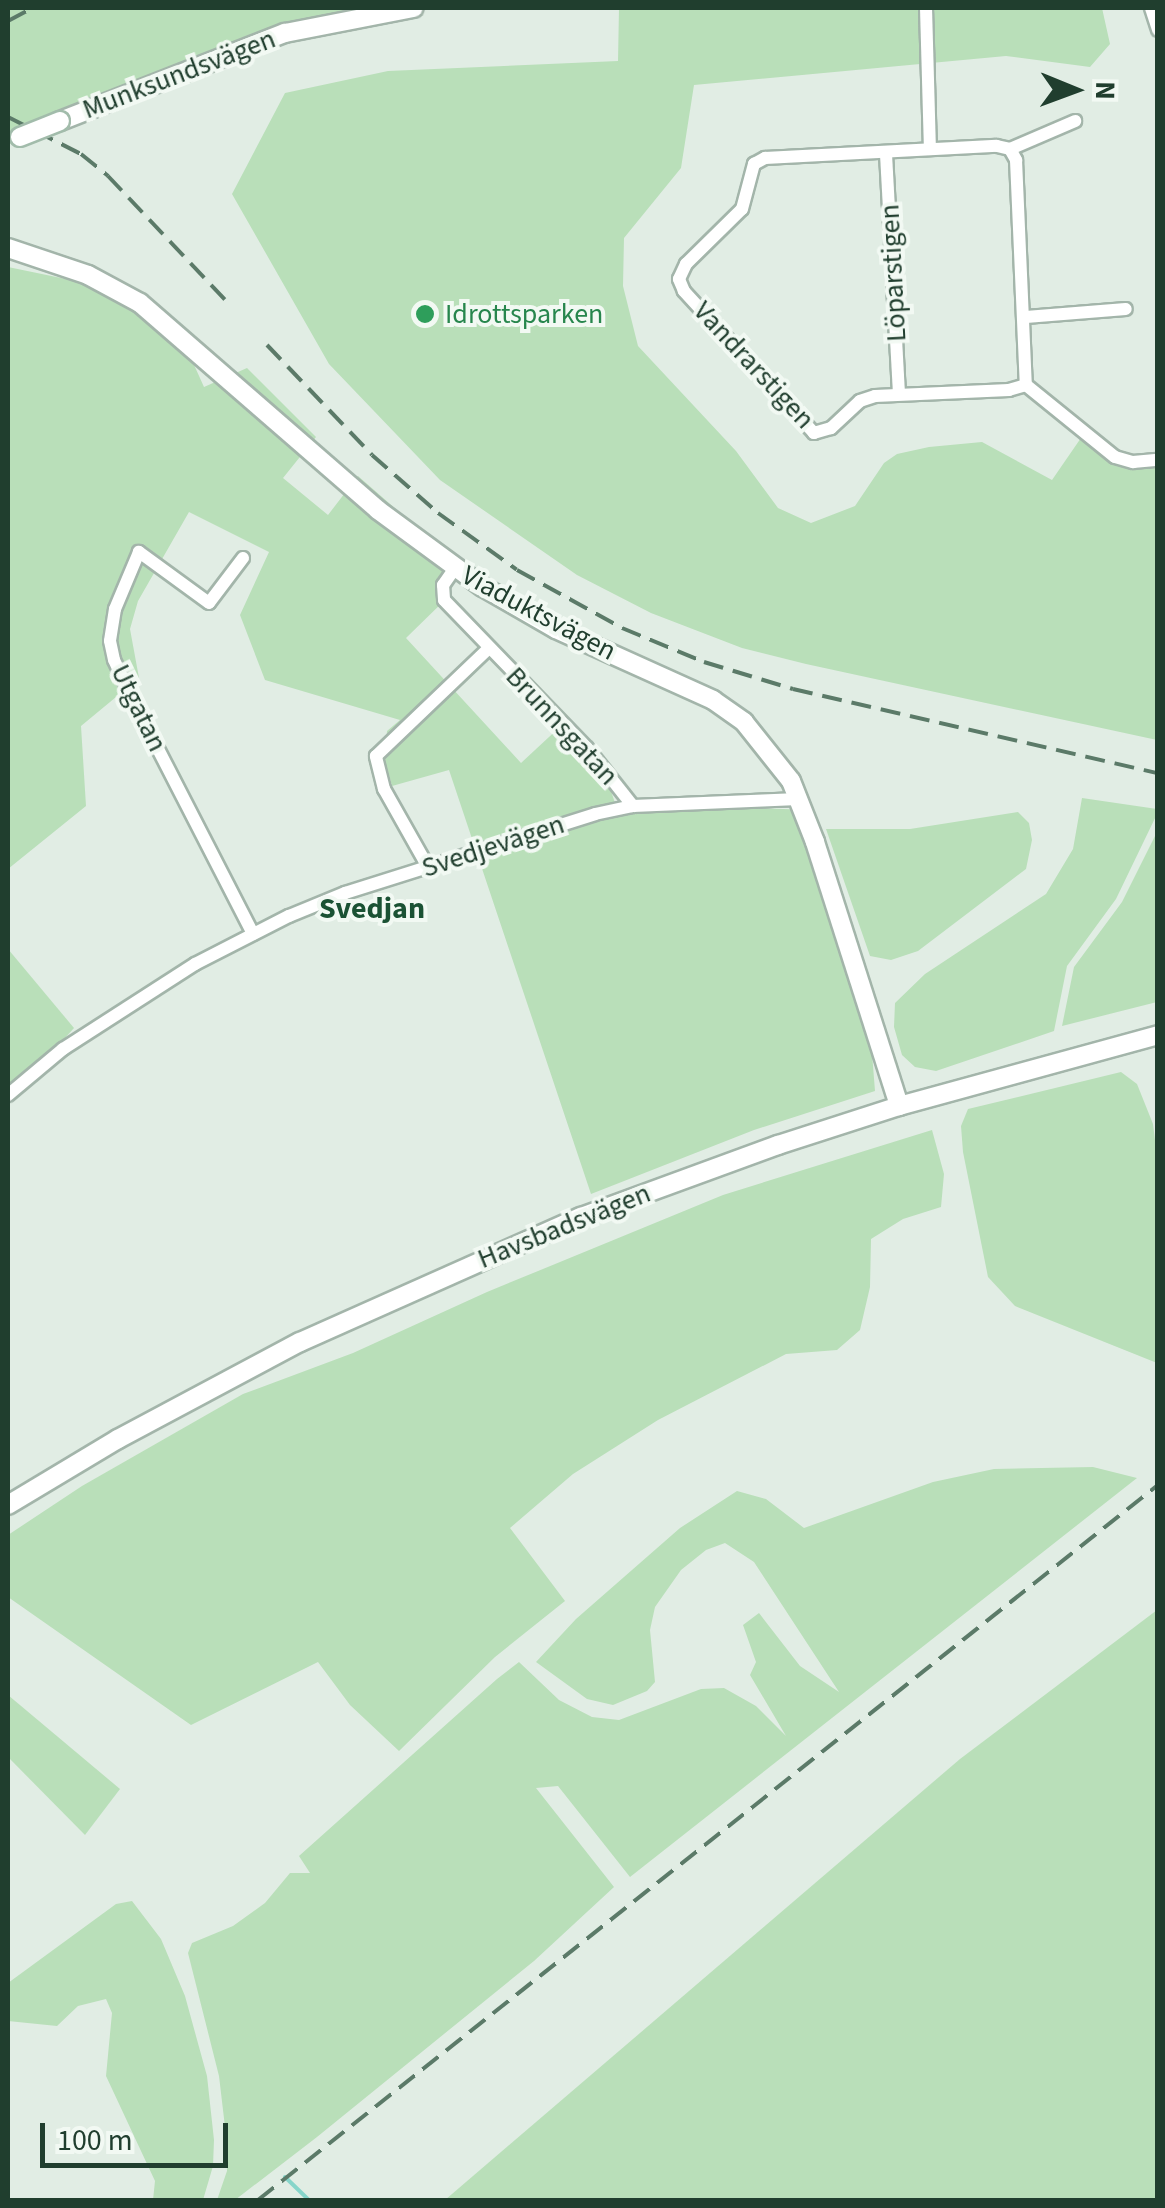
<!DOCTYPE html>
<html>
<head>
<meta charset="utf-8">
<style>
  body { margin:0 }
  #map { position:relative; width:1165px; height:2208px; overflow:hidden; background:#e1ede4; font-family:"Source Sans 3",sans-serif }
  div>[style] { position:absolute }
  .green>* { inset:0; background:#b9dfb9 }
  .stream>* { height:4px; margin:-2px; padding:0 2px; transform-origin:2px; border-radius:2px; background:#86d5ca }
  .roads { filter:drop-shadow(2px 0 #a3b5aa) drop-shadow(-2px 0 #a3b5aa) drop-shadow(0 2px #a3b5aa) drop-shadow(0 -2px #a3b5aa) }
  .street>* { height:12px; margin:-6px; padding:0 6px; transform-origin:6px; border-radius:6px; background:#fff }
  .secondary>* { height:18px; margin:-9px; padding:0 9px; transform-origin:9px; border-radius:9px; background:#fff }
  .rail>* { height:4px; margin-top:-2px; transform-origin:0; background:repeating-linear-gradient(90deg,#5b7a68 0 20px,transparent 0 30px) }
  .bridges { filter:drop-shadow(2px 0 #a2bcab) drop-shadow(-2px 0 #a2bcab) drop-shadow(0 2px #a2bcab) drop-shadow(0 -2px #a2bcab) }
  .secondary-bridge>* { height:18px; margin:-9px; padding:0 9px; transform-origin:9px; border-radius:9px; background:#fff }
  .dots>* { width:28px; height:28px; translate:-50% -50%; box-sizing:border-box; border:5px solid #f2f9f3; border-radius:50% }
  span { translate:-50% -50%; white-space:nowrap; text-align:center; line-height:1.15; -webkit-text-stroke:8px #f2f9f3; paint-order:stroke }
  .street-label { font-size:28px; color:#203e2e }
  .leisure-label { font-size:28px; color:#27864d }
  .left { translate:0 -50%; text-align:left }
  .neighbourhood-label { font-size:30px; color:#1b5234; font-weight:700 }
  .frame { position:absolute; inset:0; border:10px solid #203e2e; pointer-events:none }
  .north { position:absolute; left:1025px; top:40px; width:100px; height:100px; -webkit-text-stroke:8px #f2f9f3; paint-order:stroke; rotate:91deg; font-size:28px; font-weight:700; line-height:40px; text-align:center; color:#203e2e }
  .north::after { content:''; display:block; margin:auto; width:35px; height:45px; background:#203e2e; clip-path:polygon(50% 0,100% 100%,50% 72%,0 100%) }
  .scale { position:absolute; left:40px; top:2123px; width:188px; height:45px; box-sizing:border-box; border:5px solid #203e2e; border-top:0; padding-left:12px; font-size:30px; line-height:35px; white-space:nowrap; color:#203e2e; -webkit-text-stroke:8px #f2f9f3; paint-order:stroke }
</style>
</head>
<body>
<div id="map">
  <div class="green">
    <i style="clip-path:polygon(8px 8px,396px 8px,322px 16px,292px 25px,8px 145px)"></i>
    <i style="clip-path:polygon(619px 8px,1102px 8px,1110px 44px,1090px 67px,1006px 56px,694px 85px,681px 168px,624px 238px,623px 286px,638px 346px,736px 451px,778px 508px,811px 523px,855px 506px,884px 463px,897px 454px,929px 447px,982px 442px,1052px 480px,1083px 435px,1101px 447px,1157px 461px,1157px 740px,806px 664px,742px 648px,651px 613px,577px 575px,440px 480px,329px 364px,232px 194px,285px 93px,388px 71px,618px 61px)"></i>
    <i style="clip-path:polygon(8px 267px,95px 285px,141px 310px,186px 347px,204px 387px,247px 368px,316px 437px,283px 478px,328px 515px,358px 476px,452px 558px,448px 597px,406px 638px,521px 763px,563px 724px,608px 782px,619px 815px,702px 806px,811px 810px,870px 1028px,875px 1091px,754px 1130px,591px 1194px,449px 770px,392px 786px,385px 761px,387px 731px,400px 720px,265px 680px,240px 615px,269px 552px,189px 512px,138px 601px,130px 629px,139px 678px,81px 726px,86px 806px,8px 869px)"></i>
    <i style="clip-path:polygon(1082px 798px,1157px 809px,1157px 814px,1116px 899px,1067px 966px,1054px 1031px,936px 1071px,915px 1067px,902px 1055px,894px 1027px,895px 1003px,925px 974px,1046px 894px,1073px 849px)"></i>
    <i style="clip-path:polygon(1018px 812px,1029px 823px,1032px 840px,1026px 869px,918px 951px,891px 960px,870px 956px,826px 829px,910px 829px)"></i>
    <i style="clip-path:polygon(1157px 832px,1157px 1002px,1062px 1026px,1074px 967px,1122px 902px)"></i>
    <i style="clip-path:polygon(8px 949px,74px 1028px,8px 1101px)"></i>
    <i style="clip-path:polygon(1121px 1072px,1137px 1084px,1153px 1124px,1158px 1164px,1157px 1363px,1015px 1306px,988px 1277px,963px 1152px,961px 1126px,968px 1109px)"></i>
    <i style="clip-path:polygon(932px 1130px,944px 1174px,941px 1207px,903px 1219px,871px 1239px,870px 1287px,860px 1330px,837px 1350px,786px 1354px,658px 1420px,573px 1474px,510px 1528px,565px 1601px,495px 1657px,399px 1751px,350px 1705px,318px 1662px,191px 1725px,8px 1597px,8px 1535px,82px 1486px,243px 1394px,353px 1353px,487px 1292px,723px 1195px)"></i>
    <i style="clip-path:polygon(1093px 1467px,1137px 1478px,630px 1877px,558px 1786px,536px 1788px,614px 1887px,534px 1961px,317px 2137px,235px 2200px,217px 2200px,227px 2171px,225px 2127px,219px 2076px,188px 1953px,192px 1943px,233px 1926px,265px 1903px,290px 1873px,310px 1873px,299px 1856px,497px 1679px,519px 1662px,559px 1700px,592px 1717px,619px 1720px,701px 1689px,724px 1688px,756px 1706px,786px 1736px,750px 1675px,756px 1662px,743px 1625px,759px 1613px,800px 1666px,839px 1692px,754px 1562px,725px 1543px,706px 1550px,681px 1570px,655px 1607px,650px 1630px,655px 1682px,647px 1691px,613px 1705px,587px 1699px,536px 1662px,576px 1619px,680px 1528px,737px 1491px,766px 1499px,804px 1528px,933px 1482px,994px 1469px)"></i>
    <i style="clip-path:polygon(1157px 1610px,1157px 2200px,445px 2200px,960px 1759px)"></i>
    <i style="clip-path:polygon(8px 1695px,120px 1789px,85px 1835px,8px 1757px)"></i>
    <i style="clip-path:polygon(132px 1901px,161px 1939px,185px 1996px,207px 2076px,214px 2140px,213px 2166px,203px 2200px,153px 2200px,155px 2181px,106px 2076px,112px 2013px,106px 1999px,78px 2006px,57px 2026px,8px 2021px,8px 1983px,116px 1904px)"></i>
  </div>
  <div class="stream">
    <i style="left:285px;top:2177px;width:33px;rotate:44deg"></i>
  </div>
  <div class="roads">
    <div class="street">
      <i style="left:926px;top:8px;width:139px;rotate:88.4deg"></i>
      <i style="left:1151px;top:8px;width:23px;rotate:72deg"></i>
      <i style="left:997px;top:146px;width:13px;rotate:13deg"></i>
      <i style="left:1010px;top:149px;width:13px;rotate:61deg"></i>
      <i style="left:1016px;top:160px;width:225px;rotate:87.5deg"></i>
      <i style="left:1026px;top:385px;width:18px;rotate:164deg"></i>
      <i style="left:1009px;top:390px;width:134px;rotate:177.4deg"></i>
      <i style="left:875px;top:396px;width:16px;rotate:162deg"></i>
      <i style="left:860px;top:401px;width:40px;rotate:137deg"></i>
      <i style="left:831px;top:428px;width:18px;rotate:164deg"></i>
      <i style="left:814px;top:433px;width:193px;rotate:-132.5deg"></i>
      <i style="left:684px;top:291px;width:13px;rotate:-113deg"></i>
      <i style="left:679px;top:279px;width:17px;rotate:-65deg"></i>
      <i style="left:686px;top:264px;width:78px;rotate:-44.5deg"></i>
      <i style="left:742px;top:209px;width:47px;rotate:-75.1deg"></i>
      <i style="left:754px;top:164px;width:13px;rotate:-29deg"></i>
      <i style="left:765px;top:158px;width:232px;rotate:-3deg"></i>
      <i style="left:1010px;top:149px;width:71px;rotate:-23.3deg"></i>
      <i style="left:886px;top:154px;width:238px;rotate:86.9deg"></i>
      <i style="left:1026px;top:317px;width:100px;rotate:-4.6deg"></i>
      <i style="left:1026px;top:385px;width:114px;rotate:39deg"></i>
      <i style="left:1115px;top:457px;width:19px;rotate:16deg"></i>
      <i style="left:1133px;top:462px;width:25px;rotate:-5deg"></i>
      <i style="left:243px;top:558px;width:56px;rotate:127.1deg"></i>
      <i style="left:209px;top:603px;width:87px;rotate:-143.9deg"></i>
      <i style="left:139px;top:552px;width:62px;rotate:112.8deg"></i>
      <i style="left:115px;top:609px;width:32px;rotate:99deg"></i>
      <i style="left:110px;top:641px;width:19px;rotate:78deg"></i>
      <i style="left:114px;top:660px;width:53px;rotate:64.4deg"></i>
      <i style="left:137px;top:708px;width:254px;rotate:62.8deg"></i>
      <i style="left:455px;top:568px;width:21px;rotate:125deg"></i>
      <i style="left:443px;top:585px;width:15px;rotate:86deg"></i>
      <i style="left:444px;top:600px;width:206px;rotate:46deg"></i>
      <i style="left:587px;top:748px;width:74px;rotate:51.6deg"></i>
      <i style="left:428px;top:867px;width:90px;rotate:-119.4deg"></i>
      <i style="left:384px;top:789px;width:34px;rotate:-104deg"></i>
      <i style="left:376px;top:756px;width:156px;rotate:-43.7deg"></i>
      <i style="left:8px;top:1095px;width:72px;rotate:-39.9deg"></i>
      <i style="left:63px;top:1049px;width:157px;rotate:-32.8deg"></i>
      <i style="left:195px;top:964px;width:106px;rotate:-27.1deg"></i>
      <i style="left:289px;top:916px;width:61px;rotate:-22.3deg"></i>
      <i style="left:345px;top:893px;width:262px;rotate:-17.5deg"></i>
      <i style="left:595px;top:814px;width:39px;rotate:-12deg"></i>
      <i style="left:633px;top:806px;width:165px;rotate:-2.4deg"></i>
    </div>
    <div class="secondary">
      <i style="left:60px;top:121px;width:242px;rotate:-21.4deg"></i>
      <i style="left:285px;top:33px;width:131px;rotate:-11deg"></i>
      <i style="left:8px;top:248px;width:84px;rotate:18.6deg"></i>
      <i style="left:88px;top:275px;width:59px;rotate:28.3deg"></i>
      <i style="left:140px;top:303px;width:315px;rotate:41deg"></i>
      <i style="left:378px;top:510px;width:130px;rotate:36.3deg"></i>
      <i style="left:483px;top:587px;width:84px;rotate:29.9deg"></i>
      <i style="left:556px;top:629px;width:172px;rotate:24.3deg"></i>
      <i style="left:713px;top:700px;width:38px;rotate:35deg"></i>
      <i style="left:744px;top:722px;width:75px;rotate:51.5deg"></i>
      <i style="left:791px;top:781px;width:66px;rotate:68.5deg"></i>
      <i style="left:815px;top:842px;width:277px;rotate:72.3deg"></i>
      <i style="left:8px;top:1505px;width:128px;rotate:-31deg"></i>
      <i style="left:118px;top:1439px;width:206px;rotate:-28.1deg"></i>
      <i style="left:300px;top:1342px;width:308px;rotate:-24deg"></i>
      <i style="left:581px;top:1217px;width:210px;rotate:-20.1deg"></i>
      <i style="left:778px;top:1145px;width:127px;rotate:-17.9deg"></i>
      <i style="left:899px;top:1106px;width:269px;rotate:-15.3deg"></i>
    </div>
  </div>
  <div class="rail">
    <i style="left:8px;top:21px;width:27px;rotate:-28deg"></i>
    <i style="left:8px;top:117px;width:82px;rotate:26.9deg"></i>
    <i style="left:81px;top:154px;width:35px;rotate:39deg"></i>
    <i style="left:108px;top:176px;width:175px;rotate:46.6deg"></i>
    <i style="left:267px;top:345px;width:152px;rotate:46.3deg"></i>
    <i style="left:372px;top:455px;width:88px;rotate:41.3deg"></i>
    <i style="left:438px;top:513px;width:97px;rotate:35.8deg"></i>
    <i style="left:517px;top:570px;width:120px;rotate:28.9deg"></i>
    <i style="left:622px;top:628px;width:89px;rotate:22.5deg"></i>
    <i style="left:704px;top:662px;width:93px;rotate:16.9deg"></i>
    <i style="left:793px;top:689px;width:375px;rotate:13deg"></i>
    <i style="left:258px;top:2200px;width:1149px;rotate:-38.47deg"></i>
  </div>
  <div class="bridges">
    <div class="secondary-bridge">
      <i style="left:20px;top:137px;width:43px;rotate:-21.8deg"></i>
    </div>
  </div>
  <div class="dots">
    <i style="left:425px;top:314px;background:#2e9e5b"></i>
  </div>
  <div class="street-label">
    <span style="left:179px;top:74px;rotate:-21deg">Munksundsvägen</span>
    <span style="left:893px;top:273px;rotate:-93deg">Löparstigen</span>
    <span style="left:754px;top:365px;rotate:47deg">Vandrarstigen</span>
    <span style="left:539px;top:613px;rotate:28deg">Viaduktsvägen</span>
    <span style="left:139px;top:708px;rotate:64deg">Utgatan</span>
    <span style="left:562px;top:726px;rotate:47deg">Brunnsgatan</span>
    <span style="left:493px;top:846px;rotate:-18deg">Svedjevägen</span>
    <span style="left:564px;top:1226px;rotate:-22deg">Havsbadsvägen</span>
  </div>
  <div class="leisure-label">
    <span class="left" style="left:445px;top:314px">Idrottsparken</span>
  </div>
  <div class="neighbourhood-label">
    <span style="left:372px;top:909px">Svedjan</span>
  </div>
  <div class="frame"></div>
  <div class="north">N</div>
  <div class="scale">100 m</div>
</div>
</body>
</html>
